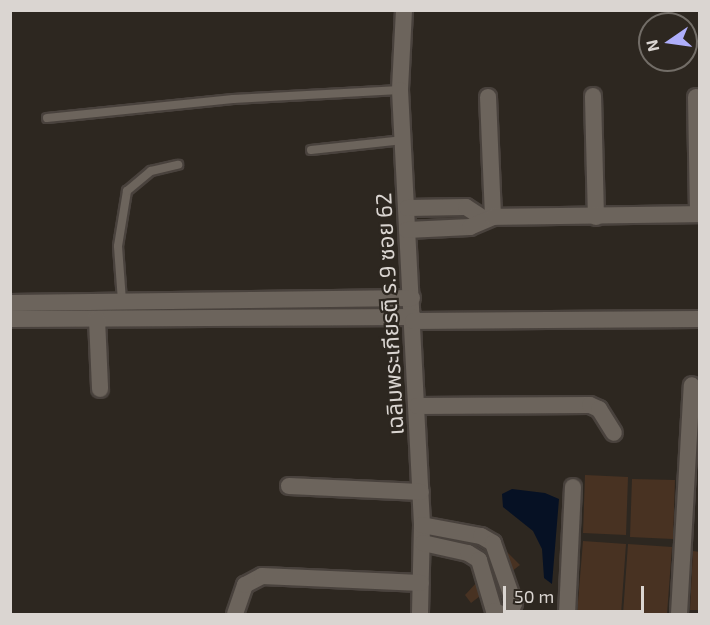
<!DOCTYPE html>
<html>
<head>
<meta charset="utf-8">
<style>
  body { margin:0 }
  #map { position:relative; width:710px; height:625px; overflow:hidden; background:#2d2720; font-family:"Exo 2","Noto Sans Thai",sans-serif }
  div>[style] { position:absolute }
  .water>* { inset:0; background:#061124 }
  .building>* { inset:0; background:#483222 }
  .roads { filter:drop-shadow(2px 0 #49423d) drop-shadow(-2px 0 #49423d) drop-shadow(0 2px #49423d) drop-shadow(0 -2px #49423d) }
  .service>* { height:8px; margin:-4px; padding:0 4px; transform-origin:4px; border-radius:4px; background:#6c645c }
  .minor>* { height:16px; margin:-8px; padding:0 8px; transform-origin:8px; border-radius:8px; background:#6c645c }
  span { translate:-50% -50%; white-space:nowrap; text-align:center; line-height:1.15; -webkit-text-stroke:4.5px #2d2720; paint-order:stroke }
  .street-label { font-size:22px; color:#dad5d1 }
  .frame { position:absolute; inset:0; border:12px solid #dad5d1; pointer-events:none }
  .north { position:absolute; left:638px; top:12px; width:60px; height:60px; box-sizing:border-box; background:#2d2720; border:2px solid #726d67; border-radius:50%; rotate:257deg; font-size:16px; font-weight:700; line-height:24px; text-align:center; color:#dad5d1 }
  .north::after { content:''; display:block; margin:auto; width:21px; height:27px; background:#aeaefb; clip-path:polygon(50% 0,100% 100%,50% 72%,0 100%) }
  .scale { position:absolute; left:503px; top:586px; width:141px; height:27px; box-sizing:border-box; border:3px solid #dad5d1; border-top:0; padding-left:8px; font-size:18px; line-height:21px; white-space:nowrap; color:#dad5d1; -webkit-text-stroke:4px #2d2720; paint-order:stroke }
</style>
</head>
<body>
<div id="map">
  <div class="water">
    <i style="clip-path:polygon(512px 489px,545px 493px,559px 499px,552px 584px,544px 578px,542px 549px,533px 531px,503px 507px,502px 494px)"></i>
  </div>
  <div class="building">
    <i style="clip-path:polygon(585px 475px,628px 477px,626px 535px,583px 533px)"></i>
    <i style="clip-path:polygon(632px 479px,675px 480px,673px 539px,630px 537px)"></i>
    <i style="clip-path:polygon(583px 541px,626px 544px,621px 614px,577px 614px)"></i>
    <i style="clip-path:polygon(628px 544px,672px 547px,667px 614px,623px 614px)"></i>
    <i style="clip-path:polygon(506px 551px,520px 565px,471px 603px,465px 595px)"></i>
    <i style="clip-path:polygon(693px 551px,700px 552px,700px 610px,690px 610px)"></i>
  </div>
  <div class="roads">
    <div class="service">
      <i style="left:47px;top:118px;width:187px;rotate:-5.8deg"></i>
      <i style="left:233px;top:99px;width:167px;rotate:-3.1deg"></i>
      <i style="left:311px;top:150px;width:93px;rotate:-6.2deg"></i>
      <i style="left:122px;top:301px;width:55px;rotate:-94.2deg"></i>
      <i style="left:118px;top:246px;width:56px;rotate:-80.7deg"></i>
      <i style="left:127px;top:191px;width:31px;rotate:-40deg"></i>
      <i style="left:151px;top:171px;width:28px;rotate:-13deg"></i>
    </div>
    <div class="minor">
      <i style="left:404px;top:10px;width:80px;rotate:92.9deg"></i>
      <i style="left:400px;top:90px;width:436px;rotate:87.1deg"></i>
      <i style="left:422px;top:525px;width:89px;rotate:91.3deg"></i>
      <i style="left:593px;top:96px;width:121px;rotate:88.6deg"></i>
      <i style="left:488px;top:97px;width:120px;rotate:87.6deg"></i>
      <i style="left:696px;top:97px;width:117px;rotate:89deg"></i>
      <i style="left:407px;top:208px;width:59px;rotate:-1deg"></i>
      <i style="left:466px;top:207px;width:20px;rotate:33deg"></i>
      <i style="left:407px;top:230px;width:63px;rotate:-2.7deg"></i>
      <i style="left:470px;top:227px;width:25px;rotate:-23deg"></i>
      <i style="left:493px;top:217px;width:207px;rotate:-0.8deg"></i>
      <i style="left:10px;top:303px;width:402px;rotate:-0.7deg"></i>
      <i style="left:10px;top:319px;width:403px;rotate:-0.3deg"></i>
      <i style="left:97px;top:319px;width:70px;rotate:87.5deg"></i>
      <i style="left:413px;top:321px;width:287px;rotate:-0.4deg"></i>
      <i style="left:417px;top:406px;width:173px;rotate:-0.3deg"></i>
      <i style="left:590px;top:405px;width:10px;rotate:24deg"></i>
      <i style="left:599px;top:409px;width:28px;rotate:58deg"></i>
      <i style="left:289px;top:486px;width:132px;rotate:2.6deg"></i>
      <i style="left:422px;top:525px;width:60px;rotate:10.6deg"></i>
      <i style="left:481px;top:536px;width:14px;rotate:30deg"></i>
      <i style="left:493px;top:543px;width:64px;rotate:70.7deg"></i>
      <i style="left:514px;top:603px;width:12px;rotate:110deg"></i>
      <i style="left:423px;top:543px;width:46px;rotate:12.5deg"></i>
      <i style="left:468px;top:553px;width:13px;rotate:32deg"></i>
      <i style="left:479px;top:560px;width:53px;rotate:73.6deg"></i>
      <i style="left:494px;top:611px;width:9px;rotate:21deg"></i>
      <i style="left:235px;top:614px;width:31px;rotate:-71deg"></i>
      <i style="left:245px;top:585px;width:19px;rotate:-28deg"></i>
      <i style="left:262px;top:576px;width:159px;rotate:2.5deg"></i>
      <i style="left:567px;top:614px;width:127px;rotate:-87.3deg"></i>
      <i style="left:679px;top:614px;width:229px;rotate:-86.8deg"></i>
    </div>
  </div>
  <div class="street-label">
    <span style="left:389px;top:314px;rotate:-93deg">เฉลิมพระเกียรติ ร.9 ซอย 62</span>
  </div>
  <div class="frame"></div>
  <div class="north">N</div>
  <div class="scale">50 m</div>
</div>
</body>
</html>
